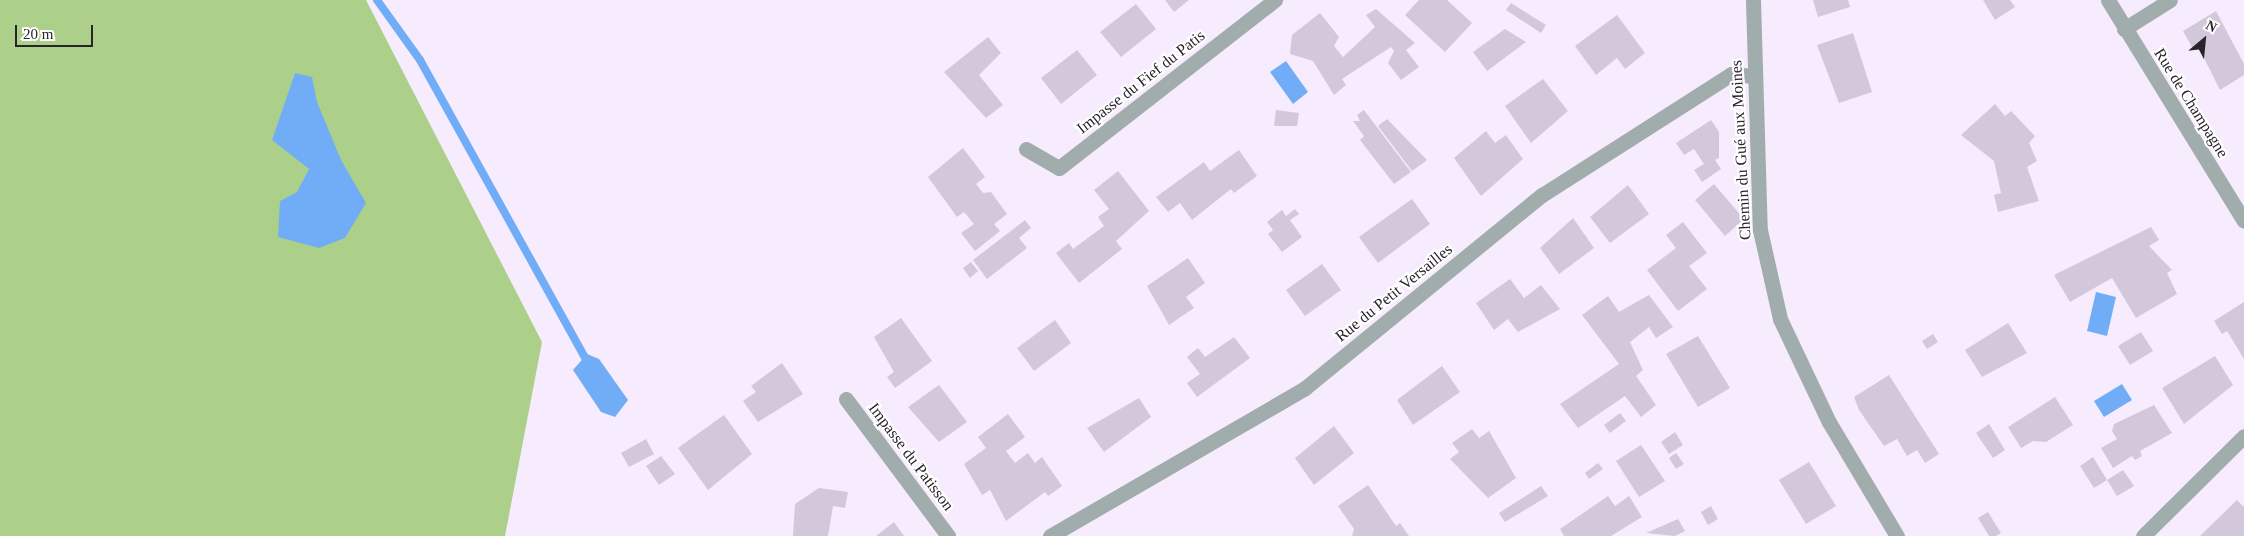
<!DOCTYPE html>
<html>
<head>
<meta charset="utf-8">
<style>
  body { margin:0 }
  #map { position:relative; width:2244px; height:536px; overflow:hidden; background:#f7ecfd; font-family:Georgia,serif }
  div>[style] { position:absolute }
  .green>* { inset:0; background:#acd089 }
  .water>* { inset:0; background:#71adf7 }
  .stream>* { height:8px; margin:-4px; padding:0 4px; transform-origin:4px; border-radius:4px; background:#71adf7 }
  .building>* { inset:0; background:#d3c7dc }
  .street>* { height:15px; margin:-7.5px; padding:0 7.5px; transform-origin:7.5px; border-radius:7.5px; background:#a1adac }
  span { translate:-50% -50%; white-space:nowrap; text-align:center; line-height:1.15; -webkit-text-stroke:4.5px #fff; paint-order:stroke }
  .street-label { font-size:16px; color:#29242c }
  .north { position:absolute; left:2179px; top:15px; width:50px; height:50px; -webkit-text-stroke:4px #fff; paint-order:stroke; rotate:28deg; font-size:14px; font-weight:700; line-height:20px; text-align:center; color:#29242c }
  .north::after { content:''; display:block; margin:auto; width:18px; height:22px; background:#29242c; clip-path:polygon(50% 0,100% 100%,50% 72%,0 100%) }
  .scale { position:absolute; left:15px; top:25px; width:78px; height:22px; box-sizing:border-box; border:2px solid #29242c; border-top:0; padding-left:6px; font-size:15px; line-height:18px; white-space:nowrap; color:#29242c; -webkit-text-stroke:4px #fff; paint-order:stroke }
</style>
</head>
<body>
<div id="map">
  <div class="green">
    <i style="clip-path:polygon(0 0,366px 0,542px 342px,505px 536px,0 536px)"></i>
  </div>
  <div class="water">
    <i style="clip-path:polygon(1286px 61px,1308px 92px,1293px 104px,1270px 72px)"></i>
    <i style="clip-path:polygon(295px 73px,312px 77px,317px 102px,341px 160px,366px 203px,345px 238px,319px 248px,278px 237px,280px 201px,297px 192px,309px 169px,272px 140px)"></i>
    <i style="clip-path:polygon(2096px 292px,2116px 297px,2107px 336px,2087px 331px)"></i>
    <i style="clip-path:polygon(587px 354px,599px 359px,628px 400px,615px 417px,601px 412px,573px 370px)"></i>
    <i style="clip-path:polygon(2122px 384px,2132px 400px,2104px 417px,2094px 401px)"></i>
  </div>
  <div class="stream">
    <i style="left:377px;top:0;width:74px;rotate:54.4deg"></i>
    <i style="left:420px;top:60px;width:349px;rotate:61deg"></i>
  </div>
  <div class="building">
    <i style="clip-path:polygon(1165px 0,1189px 0,1174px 12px)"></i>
    <i style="clip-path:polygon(1419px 0,1447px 0,1472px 23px,1445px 52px,1405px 15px)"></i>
    <i style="clip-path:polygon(1813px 0,1848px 0,1850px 7px,1818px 17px)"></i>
    <i style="clip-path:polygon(1983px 0,2010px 0,2015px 7px,1995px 20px)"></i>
    <i style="clip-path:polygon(1511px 3px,1546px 25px,1541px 33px,1506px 10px)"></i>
    <i style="clip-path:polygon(1136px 4px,1156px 29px,1121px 57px,1100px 32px)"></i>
    <i style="clip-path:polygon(1376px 9px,1415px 43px,1406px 50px,1419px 67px,1401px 80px,1388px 63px,1394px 51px,1391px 47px,1342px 79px,1346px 85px,1334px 95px,1313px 61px,1290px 54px,1292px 35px,1320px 13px,1339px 37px,1334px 46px,1343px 57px,1375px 27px,1366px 15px)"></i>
    <i style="clip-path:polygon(2216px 11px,2244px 64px,2244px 75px,2220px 90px,2197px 44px,2192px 47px,2183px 31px)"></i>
    <i style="clip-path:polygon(1617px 15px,1645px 53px,1625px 69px,1617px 58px,1596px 75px,1575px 46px)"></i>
    <i style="clip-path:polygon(1505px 29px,1526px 42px,1487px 71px,1473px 52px)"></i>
    <i style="clip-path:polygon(1853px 33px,1872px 92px,1839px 103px,1817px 45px)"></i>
    <i style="clip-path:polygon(988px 37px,1001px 53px,979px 75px,1003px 105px,986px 118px,944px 72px)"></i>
    <i style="clip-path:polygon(1077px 50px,1097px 75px,1061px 104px,1041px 78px)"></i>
    <i style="clip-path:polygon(1543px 79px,1568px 111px,1531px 143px,1505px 106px)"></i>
    <i style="clip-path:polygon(1995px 104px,2005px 116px,2011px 111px,2035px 136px,2029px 143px,2037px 161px,2027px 167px,2039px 201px,1998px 212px,1994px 195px,2001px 193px,1994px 161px,1961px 135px)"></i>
    <i style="clip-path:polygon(1276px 110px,1299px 113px,1297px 126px,1274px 126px)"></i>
    <i style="clip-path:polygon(1364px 110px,1411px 172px,1394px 184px,1360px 140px,1364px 136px,1353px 121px,1360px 121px,1357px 115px)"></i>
    <i style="clip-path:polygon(1387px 119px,1427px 160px,1412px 171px,1378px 126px)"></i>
    <i style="clip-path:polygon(1711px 120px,1719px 132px,1719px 158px,1715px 160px,1721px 169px,1702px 182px,1694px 170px,1704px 164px,1694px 149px,1684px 155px,1676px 143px)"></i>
    <i style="clip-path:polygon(1486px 131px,1495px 143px,1506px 135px,1523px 159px,1481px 196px,1454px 158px)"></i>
    <i style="clip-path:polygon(963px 148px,985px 177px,976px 184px,983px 193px,991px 192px,1007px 214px,994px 224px,1000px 231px,975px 251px,961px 233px,974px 224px,964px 212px,957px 217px,928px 177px)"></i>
    <i style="clip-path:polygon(1239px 150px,1257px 176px,1234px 193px,1231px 189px,1192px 220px,1180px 203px,1168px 212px,1156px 197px,1204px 162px,1210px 171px)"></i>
    <i style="clip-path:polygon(1118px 171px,1149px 211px,1116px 241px,1122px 249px,1079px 283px,1056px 253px,1069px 243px,1073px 249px,1104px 226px,1098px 217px,1109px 209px,1094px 190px)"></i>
    <i style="clip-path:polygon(1714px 184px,1744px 219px,1725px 236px,1695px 200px)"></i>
    <i style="clip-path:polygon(1628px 185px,1649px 214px,1610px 243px,1590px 217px)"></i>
    <i style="clip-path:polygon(1412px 199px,1430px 224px,1378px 263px,1359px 237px)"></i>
    <i style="clip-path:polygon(1295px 209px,1299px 214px,1290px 220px,1302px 237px,1282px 252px,1268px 234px,1273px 230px,1267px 222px,1282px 210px,1286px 216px)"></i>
    <i style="clip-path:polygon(1573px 218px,1594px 248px,1559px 274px,1540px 248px)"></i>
    <i style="clip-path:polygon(1025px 220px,1031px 228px,1019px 238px,1027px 248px,987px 279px,973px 260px)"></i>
    <i style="clip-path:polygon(1683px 222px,1707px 253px,1689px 266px,1707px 289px,1678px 311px,1647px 270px,1676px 248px,1666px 235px)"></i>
    <i style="clip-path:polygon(2151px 227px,2159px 240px,2149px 246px,2172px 270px,2167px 273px,2177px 294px,2136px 318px,2112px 278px,2070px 302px,2054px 275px)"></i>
    <i style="clip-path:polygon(1188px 258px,1205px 283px,1186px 297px,1194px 308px,1169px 325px,1147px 286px)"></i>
    <i style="clip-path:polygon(971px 262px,978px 271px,970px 278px,963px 268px)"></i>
    <i style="clip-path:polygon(1322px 264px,1341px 290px,1305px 316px,1286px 290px)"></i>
    <i style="clip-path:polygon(1510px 279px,1524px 298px,1541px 285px,1560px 309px,1518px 332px,1508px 319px,1494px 330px,1476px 303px)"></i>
    <i style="clip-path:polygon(1649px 295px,1673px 327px,1656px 338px,1649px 327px,1630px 342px,1643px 370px,1636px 376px,1656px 405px,1641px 417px,1625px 396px,1578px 428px,1560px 404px,1619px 364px,1582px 315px,1608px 296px,1619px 312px)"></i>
    <i style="clip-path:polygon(2244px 302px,2244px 359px,2227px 331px,2222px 334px,2214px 321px)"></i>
    <i style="clip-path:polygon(901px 318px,932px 361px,895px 388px,887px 377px,894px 372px,874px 337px)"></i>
    <i style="clip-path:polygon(1055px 320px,1071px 343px,1034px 371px,1017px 348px)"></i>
    <i style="clip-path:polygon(2008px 323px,2027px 353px,1982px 377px,1965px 350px)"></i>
    <i style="clip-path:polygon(2141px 332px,2153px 351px,2130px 365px,2118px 346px)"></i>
    <i style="clip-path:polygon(1933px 334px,1938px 342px,1927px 349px,1922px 341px)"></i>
    <i style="clip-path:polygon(1698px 336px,1730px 388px,1698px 407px,1666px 354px)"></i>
    <i style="clip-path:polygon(1234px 337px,1250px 358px,1197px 397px,1187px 383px,1200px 374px,1187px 357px,1198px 348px,1205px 357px)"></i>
    <i style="clip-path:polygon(2215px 356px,2233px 385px,2184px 424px,2162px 388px)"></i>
    <i style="clip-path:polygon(782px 363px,803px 394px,758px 422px,743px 401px,756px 392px,751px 386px)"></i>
    <i style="clip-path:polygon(1442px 366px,1460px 392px,1413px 425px,1397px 400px)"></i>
    <i style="clip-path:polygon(1889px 375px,1939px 454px,1925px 463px,1917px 450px,1907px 456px,1897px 439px,1884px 446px,1859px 410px,1854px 397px)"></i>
    <i style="clip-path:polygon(939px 385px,967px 422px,939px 442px,908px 407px)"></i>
    <i style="clip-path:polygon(2055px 397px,2073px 425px,2046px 442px,2033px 441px,2021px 448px,2008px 427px)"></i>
    <i style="clip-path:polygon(1139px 398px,1151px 417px,1104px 452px,1087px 428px)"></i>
    <i style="clip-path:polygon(2154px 405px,2172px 433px,2140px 451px,2142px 456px,2135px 460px,2132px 456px,2113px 468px,2101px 448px,2117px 439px,2112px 431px,2114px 424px)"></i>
    <i style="clip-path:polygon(1620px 413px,1626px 421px,1610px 433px,1604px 425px)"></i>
    <i style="clip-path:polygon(1008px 414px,1025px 437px,1006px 451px,1015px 463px,1028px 453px,1035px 463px,1042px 457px,1062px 486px,1048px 496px,1045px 492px,1006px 521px,990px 490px,982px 495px,964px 464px,986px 448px,978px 437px)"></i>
    <i style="clip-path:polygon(724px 415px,752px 454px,708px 490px,678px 448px)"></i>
    <i style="clip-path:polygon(1989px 424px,2005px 450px,1993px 458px,1976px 433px)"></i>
    <i style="clip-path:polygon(1334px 426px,1354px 453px,1314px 485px,1295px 458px)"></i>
    <i style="clip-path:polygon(1472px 429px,1479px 438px,1489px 431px,1516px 478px,1488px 498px,1450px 459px,1459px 452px,1452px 443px)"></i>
    <i style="clip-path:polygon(1675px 432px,1683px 445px,1669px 454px,1661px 442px)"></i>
    <i style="clip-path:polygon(646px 439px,654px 454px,629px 467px,621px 453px)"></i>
    <i style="clip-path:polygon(1641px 445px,1665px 481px,1639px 497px,1616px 461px)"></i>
    <i style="clip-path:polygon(1676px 453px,1684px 464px,1676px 469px,1669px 458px)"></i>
    <i style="clip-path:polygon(661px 456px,675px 474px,659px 485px,646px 466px)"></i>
    <i style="clip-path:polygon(2093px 457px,2107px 480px,2094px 488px,2080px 466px)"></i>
    <i style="clip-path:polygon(1809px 462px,1836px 506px,1806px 524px,1779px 480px)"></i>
    <i style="clip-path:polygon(1598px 463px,1603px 469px,1589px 479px,1585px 473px)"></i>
    <i style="clip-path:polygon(2123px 470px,2134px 486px,2117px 496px,2107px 480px)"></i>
    <i style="clip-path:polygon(1368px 485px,1396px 526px,1400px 523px,1409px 536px,1352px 536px,1354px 529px,1338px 506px)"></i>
    <i style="clip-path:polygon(1541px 486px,1548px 496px,1505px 522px,1499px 513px)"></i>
    <i style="clip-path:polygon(819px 488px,848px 492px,845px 508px,833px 506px,828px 536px,793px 536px,795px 504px)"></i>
    <i style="clip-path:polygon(1608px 496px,1615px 506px,1629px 496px,1642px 517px,1611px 536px,1564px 536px,1560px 529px)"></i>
    <i style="clip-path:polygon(2237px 500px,2244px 507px,2244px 536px,2200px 536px)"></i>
    <i style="clip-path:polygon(1711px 506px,1718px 519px,1708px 525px,1701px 512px)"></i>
    <i style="clip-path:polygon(1988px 512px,2001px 533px,1996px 536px,1989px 536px,1978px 518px)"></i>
    <i style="clip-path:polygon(1678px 519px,1685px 531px,1675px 536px,1646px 533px)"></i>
    <i style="clip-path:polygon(894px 522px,904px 536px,876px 536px)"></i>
  </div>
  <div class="street">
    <i style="left:1753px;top:0;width:230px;rotate:88.3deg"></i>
    <i style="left:1760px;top:230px;width:91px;rotate:77.3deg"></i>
    <i style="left:1780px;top:319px;width:114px;rotate:64.6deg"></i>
    <i style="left:1829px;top:422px;width:133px;rotate:59.2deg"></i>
    <i style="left:2108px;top:0;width:259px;rotate:58.4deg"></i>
    <i style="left:2124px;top:29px;width:54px;rotate:-32.2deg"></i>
    <i style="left:1026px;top:149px;width:38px;rotate:30deg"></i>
    <i style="left:1059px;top:168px;width:274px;rotate:-37.9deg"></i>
    <i style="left:846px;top:399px;width:171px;rotate:53.3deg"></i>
    <i style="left:1050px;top:536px;width:295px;rotate:-30.1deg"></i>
    <i style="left:1305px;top:388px;width:306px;rotate:-39.2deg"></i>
    <i style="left:1542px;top:195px;width:224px;rotate:-32.6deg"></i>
    <i style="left:1731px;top:74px;width:23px;rotate:5deg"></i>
    <i style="left:2143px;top:536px;width:142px;rotate:-44.7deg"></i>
  </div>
  <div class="street-label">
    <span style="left:1141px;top:82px;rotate:-38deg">Impasse du Fief du Patis</span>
    <span style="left:2191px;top:103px;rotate:58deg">Rue de Champagne</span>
    <span style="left:1741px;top:150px;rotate:-93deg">Chemin du Gué aux Moines</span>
    <span style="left:1394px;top:293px;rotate:-39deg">Rue du Petit Versailles</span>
    <span style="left:911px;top:457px;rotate:53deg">Impasse du Patisson</span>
  </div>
  <div class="north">N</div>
  <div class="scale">20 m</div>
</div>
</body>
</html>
